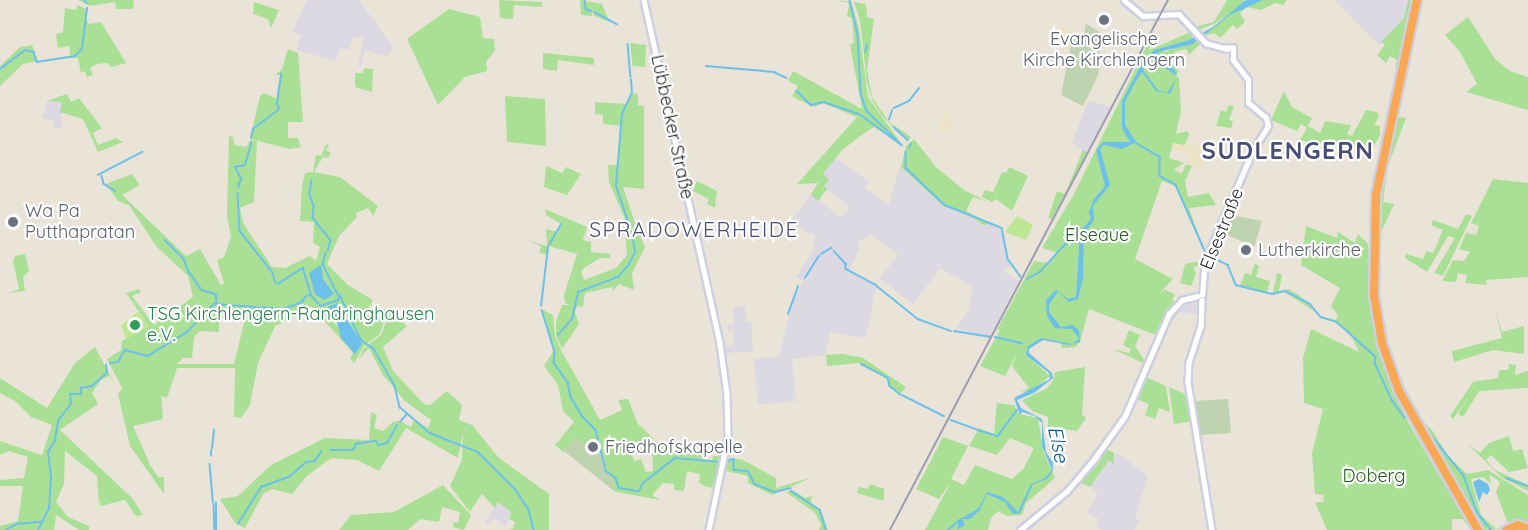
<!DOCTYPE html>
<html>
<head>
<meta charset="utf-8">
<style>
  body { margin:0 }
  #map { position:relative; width:1528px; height:530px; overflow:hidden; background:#eae3d8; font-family:Quicksand,sans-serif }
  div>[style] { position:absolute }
  .industrial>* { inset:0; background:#dcd9e2 }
  .education>* { inset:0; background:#ebe2c8 }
  .green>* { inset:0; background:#aae095 }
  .cemetery>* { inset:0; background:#bfd3b0 }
  .pitch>* { inset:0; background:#bde791 }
  .water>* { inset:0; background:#6cc0ea }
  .stream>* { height:1.5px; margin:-0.75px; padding:0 0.75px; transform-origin:0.75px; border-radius:0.75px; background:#6cc0ea }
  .roads { filter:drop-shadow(2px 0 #ced0e0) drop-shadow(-2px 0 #ced0e0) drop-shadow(0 2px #ced0e0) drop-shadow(0 -2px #ced0e0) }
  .secondary>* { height:4.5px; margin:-2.25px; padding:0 2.25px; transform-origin:2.25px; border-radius:2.25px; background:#fff }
  .highway>* { height:8px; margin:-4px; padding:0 4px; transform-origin:4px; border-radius:4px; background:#faa753 }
  .rail>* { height:1.5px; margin:-0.75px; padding:0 0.75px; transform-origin:0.75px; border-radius:0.75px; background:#9c9db1 }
  .dots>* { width:16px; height:16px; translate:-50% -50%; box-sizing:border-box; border:3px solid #fff; border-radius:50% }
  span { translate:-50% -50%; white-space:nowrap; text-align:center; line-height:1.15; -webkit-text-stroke:4.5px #fff; paint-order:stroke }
  .worship-label { font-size:18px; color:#5b616d }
  .left { translate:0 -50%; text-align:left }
  .street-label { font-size:18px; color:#272727 }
  .park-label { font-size:18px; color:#24601b }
  .leisure-label { font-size:18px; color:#27864d }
  .water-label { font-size:20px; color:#105c92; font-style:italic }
  .quarter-label { font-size:21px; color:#494e76; letter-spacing:1.5px }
  .district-label { font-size:24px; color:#494e76; font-weight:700; letter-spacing:1.5px }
</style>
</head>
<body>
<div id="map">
  <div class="industrial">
    <i style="clip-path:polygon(307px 0,359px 0,393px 47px,387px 56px,365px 50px,361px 67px,358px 66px,364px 38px,353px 37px,349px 50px,340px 48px,336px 61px,297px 50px,301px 35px,292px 32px)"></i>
    <i style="clip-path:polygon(1335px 0,1408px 0,1404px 19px,1379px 45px)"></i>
    <i style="clip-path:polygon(47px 101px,62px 102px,62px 129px,53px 128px,53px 121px,42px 118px)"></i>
    <i style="clip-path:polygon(1088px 101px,1113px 107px,1088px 153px,1072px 143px)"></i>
    <i style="clip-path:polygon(836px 157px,869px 182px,865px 188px,886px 203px,889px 204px,900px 167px,943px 206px,969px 215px,983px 225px,989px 223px,998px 228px,1004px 233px,1010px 266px,1003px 271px,1019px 281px,989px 338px,956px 328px,968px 312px,973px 287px,940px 268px,913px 304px,880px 279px,898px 254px,871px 235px,856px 242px,860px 246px,849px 271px,876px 286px,866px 338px,830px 332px,826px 355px,792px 359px,796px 401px,758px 405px,754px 359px,779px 356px,792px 303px,803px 281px,796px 277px,812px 252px,815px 236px,790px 222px,811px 194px,841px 218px,850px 207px,823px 186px,823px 175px)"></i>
    <i style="clip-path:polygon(1194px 299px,1201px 315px,1174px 311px,1183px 301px)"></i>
    <i style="clip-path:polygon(745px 306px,746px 322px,751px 321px,753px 352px,723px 353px,722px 347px,733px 345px,733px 331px,728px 330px,728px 324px,734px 324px,733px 307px)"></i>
    <i style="clip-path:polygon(1116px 452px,1148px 476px,1135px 517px,1139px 520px,1135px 530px,1101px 530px,1096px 526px,1099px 519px,1087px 512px,1098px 493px,1090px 487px,1110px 460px,1114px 463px)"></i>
    <i style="clip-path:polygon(498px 502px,511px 512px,506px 527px,494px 518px,487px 525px,485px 522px)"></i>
  </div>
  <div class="education">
    <i style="clip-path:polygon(1060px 26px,1073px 29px,1069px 50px,1056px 47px)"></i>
    <i style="clip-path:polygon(945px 110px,954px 123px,949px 134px,942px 133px,939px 127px)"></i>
    <i style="clip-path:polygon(1173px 143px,1194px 143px,1205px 149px,1203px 169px,1186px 162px,1187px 152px,1172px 150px)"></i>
  </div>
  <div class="green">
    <i style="clip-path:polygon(78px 0,134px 0,133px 9px,116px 9px,115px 2px,90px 6px)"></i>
    <i style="clip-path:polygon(499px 0,542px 2px,542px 7px,514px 5px,513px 19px,500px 18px)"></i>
    <i style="clip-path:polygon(580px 0,602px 4px,608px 18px,618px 25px,594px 16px,592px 11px,592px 16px,581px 15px)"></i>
    <i style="clip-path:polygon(836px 0,851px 2px,859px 28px,868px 97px,903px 146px,874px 127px,866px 132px,842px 150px,823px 174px,829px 179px,824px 186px,827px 189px,818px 201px,811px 194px,818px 183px,797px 184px,857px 117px,823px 103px,814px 107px,799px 100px,792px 96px,798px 86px,788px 81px,793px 71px,862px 109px,850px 45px,854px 42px,852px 18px,847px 16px,849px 3px)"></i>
    <i style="clip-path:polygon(1227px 0,1244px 0,1245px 3px,1214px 24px,1196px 31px,1198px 26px,1214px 22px)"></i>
    <i style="clip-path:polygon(1263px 0,1287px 0,1283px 5px,1275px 3px,1261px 10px,1247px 7px,1240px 13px,1245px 22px,1237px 29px,1233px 25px,1220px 38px,1214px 33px,1201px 37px,1230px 15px,1245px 7px)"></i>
    <i style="clip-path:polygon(1408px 0,1412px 0,1398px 68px,1395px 68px,1397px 60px,1390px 56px,1386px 63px,1377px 55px,1385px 45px,1381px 42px,1404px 18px)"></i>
    <i style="clip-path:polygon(254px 2px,279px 10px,271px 28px,268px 19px,253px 14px)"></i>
    <i style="clip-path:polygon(854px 2px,866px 4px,867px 17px,874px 19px,867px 70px,872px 97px,889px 122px,911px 137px,908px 141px,883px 117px,873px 102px,867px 83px,860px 20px)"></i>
    <i style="clip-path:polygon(78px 5px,88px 10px,86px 19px,89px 24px,101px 22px,126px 63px,111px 67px,108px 63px,97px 64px,90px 68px,93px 75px,87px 77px,85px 71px,81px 73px,78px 58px,70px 58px,70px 46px,58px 48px,56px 34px,63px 32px,65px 8px,76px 10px)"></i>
    <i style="clip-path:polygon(449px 9px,480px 17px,483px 38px,494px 39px,495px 50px,486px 62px,487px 71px,465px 77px,438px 105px,407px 39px)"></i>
    <i style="clip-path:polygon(1468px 17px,1496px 60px,1510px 71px,1528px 77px,1528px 110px,1466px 92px,1477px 84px,1460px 52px,1445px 35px)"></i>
    <i style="clip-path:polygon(1193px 31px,1196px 35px,1189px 40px,1165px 47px,1164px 52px,1199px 39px,1202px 42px,1189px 55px,1186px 49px,1175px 52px,1170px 62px,1179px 71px,1175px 77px,1179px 77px,1181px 111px,1176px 134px,1187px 131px,1189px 135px,1185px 145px,1173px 143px,1169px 158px,1184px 163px,1173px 170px,1182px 173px,1186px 164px,1192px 166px,1185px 181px,1188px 197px,1209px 193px,1216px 205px,1189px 208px,1206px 256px,1175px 186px,1162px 181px,1135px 259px,1173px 279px,1159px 294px,1165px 290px,1175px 294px,1172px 300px,1177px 302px,1158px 336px,1089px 309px,1080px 342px,1075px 347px,1062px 348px,1061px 343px,1074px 346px,1058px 341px,1041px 340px,1027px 349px,1030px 358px,1050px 376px,1032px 391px,1021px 392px,1029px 388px,1012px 366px,1017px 353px,1005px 376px,980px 366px,1000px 330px,997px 330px,1034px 261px,1048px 263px,1058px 253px,1042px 248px,1074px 194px,1153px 33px,1149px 50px)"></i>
    <i style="clip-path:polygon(630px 43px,646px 45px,645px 67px,633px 66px,634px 78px)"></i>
    <i style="clip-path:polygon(32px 45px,38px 61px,23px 64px,0 86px,0 66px,20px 47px)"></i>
    <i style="clip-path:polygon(288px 49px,298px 53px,303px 122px,288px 122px,288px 138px,298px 138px,301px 147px,290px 149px,250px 139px,260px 96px,264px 93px,276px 98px,280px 75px,275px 75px,282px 69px)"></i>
    <i style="clip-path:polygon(543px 53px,594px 58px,594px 65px,558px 60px,557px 71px,543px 69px)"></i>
    <i style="clip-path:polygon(364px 68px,373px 69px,372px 92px,355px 87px,355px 73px,363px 73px)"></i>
    <i style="clip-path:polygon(1284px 91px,1292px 107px,1312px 118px,1308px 126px,1320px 133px,1325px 121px,1331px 122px,1351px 125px,1347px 134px,1352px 136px,1366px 110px,1377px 112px,1379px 117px,1374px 125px,1380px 126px,1380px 135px,1370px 153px,1327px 141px,1322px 140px,1320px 146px,1300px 140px,1307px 128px,1301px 124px,1297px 131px,1271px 120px)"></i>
    <i style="clip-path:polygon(632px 93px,638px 94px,638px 105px,644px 106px,644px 189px,623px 187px,637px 229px,629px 229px,609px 182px,608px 165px,618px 165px,620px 126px,603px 124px,603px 115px,595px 114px,595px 102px,627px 104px)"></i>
    <i style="clip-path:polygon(67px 94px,71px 102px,79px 98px,102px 128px,93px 133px,98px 145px,116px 138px,123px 142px,98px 152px,83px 119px,60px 112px,62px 102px,47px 101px)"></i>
    <i style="clip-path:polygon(505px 96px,545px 99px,546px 146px,507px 142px)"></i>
    <i style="clip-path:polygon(1229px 105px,1234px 106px,1229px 120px,1233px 121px,1231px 128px,1216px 126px,1221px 110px,1226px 112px)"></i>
    <i style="clip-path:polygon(1393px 116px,1406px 118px,1388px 166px,1383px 202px,1394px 204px,1377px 241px,1376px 217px)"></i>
    <i style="clip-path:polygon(evenodd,229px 136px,233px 137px,234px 145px,246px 147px,250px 141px,257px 140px,254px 202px,240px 208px,243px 223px,272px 267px,285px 268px,310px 256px,316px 261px,320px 247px,313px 243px,314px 222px,300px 221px,302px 186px,305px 173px,313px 172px,316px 155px,321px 156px,326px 144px,329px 145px,326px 150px,331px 153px,328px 158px,323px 157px,314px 172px,340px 177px,378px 206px,373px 216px,368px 208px,356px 213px,357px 217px,339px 236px,327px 264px,348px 285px,373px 300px,365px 315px,380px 318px,384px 308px,387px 313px,380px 334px,365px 345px,354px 363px,350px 358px,353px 353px,312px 307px,301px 306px,292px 318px,275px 326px,258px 363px,250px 405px,241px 418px,234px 417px,235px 368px,177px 368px,167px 398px,161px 396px,163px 419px,133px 426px,150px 465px,158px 477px,164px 477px,164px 494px,130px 446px,118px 394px,122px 388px,107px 359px,121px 350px,122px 341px,149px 326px,126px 293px,139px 289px,141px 292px,132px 296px,154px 325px,193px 297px,188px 276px,156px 246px,129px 205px,118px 201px,106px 184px,132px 174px,140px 185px,122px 195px,186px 256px,200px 249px,221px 285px,224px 283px,217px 260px,224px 257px,231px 237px,227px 216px,229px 136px,328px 310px,342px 310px,362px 344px,330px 320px,328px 310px,229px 136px,219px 319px,245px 319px,234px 364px,177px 364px,183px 358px,192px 358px,194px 337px,200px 331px,219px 332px,219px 319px)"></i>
    <i style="clip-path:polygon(914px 139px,936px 167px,964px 190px,988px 202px,973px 197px,966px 211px,991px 224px,983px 225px,969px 215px,943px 206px,901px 167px,906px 146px)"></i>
    <i style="clip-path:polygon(1083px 150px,1088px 153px,1052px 219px,1048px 218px,1057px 191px,1064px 194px,1067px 189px)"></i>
    <i style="clip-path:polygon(546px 166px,562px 173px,566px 167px,581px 174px,567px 195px,544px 187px)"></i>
    <i style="clip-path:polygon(1009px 167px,1028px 176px,1012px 211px,996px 199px,992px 202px,982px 197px,985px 190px,993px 192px,1002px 172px,1006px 173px)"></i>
    <i style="clip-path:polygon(1493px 179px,1528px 183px,1528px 277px,1486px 280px,1487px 285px,1465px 283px,1467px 275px,1458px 273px,1456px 282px,1442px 281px,1453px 260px,1464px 261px,1470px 252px,1459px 249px,1466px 233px,1476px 235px,1479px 226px,1471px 223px)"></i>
    <i style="clip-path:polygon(697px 181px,717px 191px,715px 208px,707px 204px,709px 199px,693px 191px)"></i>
    <i style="clip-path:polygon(545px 209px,587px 227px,583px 240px,591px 242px,591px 252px,610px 254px,610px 258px,600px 258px,584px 268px,581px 272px,584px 280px,616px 268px,627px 255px,625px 231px,638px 231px,645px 247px,632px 273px,634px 290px,619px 284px,613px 291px,612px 287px,585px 293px,583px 307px,577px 306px,575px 312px,579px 324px,562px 349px,556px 335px,556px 321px,562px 305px,570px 305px,565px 303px,564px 295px,577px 254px,549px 246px,548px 255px,539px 253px,541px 246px,529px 241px,547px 246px,546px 229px,558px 232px,561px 224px,546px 215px)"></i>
    <i style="clip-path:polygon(1466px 214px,1472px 216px,1443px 276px,1434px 273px,1455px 238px,1448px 236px,1427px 272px,1405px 258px,1406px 254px,1423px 259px,1426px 251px,1433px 253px,1443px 230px,1431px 225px,1433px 220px,1458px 229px)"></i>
    <i style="clip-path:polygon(1306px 226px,1337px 238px,1338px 232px,1355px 243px,1358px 234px,1368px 244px,1374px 329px,1392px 388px,1409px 424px,1471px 530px,1462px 519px,1452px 519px,1452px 530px,1327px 530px,1315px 502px,1323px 502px,1324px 495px,1315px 494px,1312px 453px,1323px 409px,1304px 403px,1303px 358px,1311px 329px,1359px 352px,1351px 335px,1335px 322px,1319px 316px,1336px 320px,1338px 315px,1331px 306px,1340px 288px,1301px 265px)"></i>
    <i style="clip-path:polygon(25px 254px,29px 271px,23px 277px,25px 291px,8px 293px,19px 289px,13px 261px,15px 256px)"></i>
    <i style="clip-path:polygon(1195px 262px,1203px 264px,1202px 267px,1193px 266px,1196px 274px,1191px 286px,1180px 283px,1185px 264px)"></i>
    <i style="clip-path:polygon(1255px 264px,1259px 266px,1256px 277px,1270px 281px,1267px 292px,1273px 293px,1277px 273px,1282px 274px,1279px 291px,1288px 289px,1299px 295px,1319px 314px,1284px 292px,1272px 295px,1240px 286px,1245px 273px,1251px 275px)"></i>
    <i style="clip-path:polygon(1495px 306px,1502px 332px,1524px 326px,1524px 354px,1493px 350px,1454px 362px,1452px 351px,1502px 338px)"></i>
    <i style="clip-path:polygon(541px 309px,553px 315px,555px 335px,561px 350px,600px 420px,622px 410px,618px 400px,628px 399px,638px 424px,654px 439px,628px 443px,634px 461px,641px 459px,646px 472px,653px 471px,652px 442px,657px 442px,671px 452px,701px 454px,702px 459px,712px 460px,713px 456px,723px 456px,718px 488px,707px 487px,699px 483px,700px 474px,687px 471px,684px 491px,674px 490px,674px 484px,663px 483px,652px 495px,660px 500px,617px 492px,614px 491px,610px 488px,614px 491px,598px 446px,590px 440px,586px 446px,575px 437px,563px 452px,555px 445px,574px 422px,563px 411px,558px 385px,544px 366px,554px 350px)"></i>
    <i style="clip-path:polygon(390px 312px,407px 326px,383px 347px,393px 371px,424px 404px,430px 405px,447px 391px,462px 405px,459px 420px,472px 425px,499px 458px,549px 494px,549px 530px,508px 530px,513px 529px,515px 522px,509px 519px,511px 512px,498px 502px,495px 508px,482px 494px,470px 512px,450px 486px,462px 460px,463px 432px,458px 458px,406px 428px,379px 471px,357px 460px,331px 458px,307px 476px,292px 494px,272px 489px,263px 494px,245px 528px,235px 523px,220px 499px,238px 496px,271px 465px,325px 438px,369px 440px,371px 412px,377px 415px,374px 428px,383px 431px,393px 422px,400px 421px,411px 427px,414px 419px,428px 428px,431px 420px,405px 401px,383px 375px,369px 348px,358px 360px,365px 347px,381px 335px)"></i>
    <i style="clip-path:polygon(1129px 330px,1140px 335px,1135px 346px,1147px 365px,1113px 349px,1129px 353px,1131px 349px,1123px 345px)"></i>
    <i style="clip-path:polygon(95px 347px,115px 385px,109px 376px,101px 380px,92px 393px,98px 404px,60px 430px,133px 499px,143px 515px,136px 516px,125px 500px,100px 506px,99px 496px,99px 507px,97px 476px,65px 451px,64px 484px,56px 502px,68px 517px,89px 526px,89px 530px,79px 530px,56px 515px,54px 530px,0 530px,0 526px,18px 521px,23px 486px,0 486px,0 480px,24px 478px,28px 457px,9px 451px,0 455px,0 441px,42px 455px,52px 425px,31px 417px,15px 401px,0 393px,0 378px,47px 408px,75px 363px)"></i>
    <i style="clip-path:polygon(843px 354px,863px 358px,906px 387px,900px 394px,889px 387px,887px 379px,859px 363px,827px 366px,826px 355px)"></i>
    <i style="clip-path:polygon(1509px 364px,1516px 365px,1515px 375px,1528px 371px,1528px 388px,1479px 391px,1463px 417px,1458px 414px,1468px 398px,1453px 419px,1450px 416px,1473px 382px,1498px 378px,1499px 370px,1508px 370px)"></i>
    <i style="clip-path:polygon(1085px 367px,1082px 414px,1086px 418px,1077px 431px,1064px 429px,1065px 435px,1048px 435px,1048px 417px,1032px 411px,1022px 400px,1046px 389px,1053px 381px,1055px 372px)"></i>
    <i style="clip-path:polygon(evenodd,1395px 372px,1401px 378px,1417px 416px,1432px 430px,1448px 456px,1467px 474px,1488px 470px,1528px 495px,1528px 527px,1481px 530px,1417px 423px,1395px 372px,1489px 474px,1500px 482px,1496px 492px,1508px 523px,1496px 529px,1481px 515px,1471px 479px,1483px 477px,1491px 484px,1489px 474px)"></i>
    <i style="clip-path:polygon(1146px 377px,1166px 386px,1170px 412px,1159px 408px,1155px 419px,1145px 415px,1149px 404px,1136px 399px)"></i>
    <i style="clip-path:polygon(1169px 387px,1188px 395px,1194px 421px,1174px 424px)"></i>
    <i style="clip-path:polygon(997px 403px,1014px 405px,1019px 414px,1038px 418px,1044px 453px,1055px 478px,1026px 503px,1022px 515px,1007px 516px,998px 511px,991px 518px,988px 530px,925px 530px,951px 482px,939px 499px,916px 489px,943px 437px,968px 446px,951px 479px,964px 485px,975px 465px,1012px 479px,1024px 468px,1034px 448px,1010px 438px,997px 455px,969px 446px,979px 428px,994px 434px)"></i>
    <i style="clip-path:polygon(1509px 436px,1513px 451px,1522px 449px,1528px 468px,1509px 472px,1491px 455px,1486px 460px,1495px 470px,1528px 485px,1528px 491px,1501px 477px,1468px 444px,1480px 453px,1489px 443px)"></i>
    <i style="clip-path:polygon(1107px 449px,1114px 453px,1114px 464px,1109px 460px,1090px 487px,1077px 481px)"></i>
    <i style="clip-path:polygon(726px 457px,743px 460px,776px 478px,776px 488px,813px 477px,772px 495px,748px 483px,748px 476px,725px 471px,720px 488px)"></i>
    <i style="clip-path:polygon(870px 484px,884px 489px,884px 501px,857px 493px,859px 487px,868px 489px)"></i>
    <i style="clip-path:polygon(443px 485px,471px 515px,464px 530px,453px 527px,454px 522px,458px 523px,460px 512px,442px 507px,439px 522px,420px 519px,408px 530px,339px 530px,351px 515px,394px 512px)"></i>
    <i style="clip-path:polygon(793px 490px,805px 498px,812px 496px,811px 503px,821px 510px,828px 530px,819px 530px,821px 524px,815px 513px,786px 492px)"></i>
  </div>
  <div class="cemetery">
    <i style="clip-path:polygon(1086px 24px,1100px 32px,1099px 73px,1083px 106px,1061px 95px,1072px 39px,1083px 40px)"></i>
    <i style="clip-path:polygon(1226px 214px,1262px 221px,1254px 247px,1223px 233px)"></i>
    <i style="clip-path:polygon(1228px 399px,1231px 433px,1200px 435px,1193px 401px)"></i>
    <i style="clip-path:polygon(575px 437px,585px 445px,590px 440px,598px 446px,604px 470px,614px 480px,614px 491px,564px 451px)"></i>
  </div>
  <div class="pitch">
    <i style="clip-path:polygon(1017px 216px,1033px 225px,1026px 240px,1005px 232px)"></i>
    <i style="clip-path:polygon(138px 312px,149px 326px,126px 339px,121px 325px)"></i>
  </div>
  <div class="water">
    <i style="clip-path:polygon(1246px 0,1263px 0,1230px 15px,1193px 44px,1158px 52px,1157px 60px,1174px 68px,1177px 76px,1156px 62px,1154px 54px,1151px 56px,1143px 70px,1158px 90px,1167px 93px,1177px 78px,1170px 94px,1156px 91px,1142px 72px,1136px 81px,1125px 102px,1125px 125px,1136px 142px,1122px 149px,1104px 145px,1100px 149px,1110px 185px,1093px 206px,1094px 220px,1084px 234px,1083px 279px,1078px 299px,1069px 302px,1058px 292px,1049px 304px,1049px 312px,1061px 327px,1072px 325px,1079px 330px,1080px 342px,1069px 345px,1043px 340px,1029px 349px,1029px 353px,1052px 373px,1053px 378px,1034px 393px,1017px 400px,1021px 408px,1042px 419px,1046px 452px,1053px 463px,1053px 471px,1047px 479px,1033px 484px,1020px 513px,1013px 514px,1005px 502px,987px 494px,980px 510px,970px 519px,962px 519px,965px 525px,957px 530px,959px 520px,979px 508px,987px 492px,1003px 497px,1018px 512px,1031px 484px,1045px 478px,1052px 470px,1042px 446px,1042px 423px,1035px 416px,1022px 412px,1020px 415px,1014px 398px,1050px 379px,1049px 373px,1026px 355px,1028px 346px,1041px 338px,1072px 344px,1079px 339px,1072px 329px,1055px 328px,1047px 316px,1046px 300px,1056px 290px,1068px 299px,1076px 297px,1080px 231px,1091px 219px,1089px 212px,1094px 199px,1105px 186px,1096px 150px,1103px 142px,1130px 142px,1122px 128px,1122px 101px,1143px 61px,1154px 50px,1189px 40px,1213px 27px)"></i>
    <i style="clip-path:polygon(321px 265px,323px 279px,334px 294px,324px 300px,315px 294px,309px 273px)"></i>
    <i style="clip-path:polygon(337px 303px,362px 344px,355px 354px,341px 338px,337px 322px,330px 320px,328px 307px)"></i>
    <i style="clip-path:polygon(1479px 479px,1488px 484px,1490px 490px,1487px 495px,1483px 492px,1479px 502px,1473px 482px)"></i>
  </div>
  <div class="stream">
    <i style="left:84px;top:0;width:4px;rotate:45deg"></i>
    <i style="left:585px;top:0;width:9px;rotate:84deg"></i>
    <i style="left:586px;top:9px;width:5px;rotate:22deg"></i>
    <i style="left:850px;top:0;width:35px;rotate:77deg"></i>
    <i style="left:858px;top:34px;width:59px;rotate:87.1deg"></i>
    <i style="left:861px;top:93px;width:19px;rotate:72deg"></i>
    <i style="left:867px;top:111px;width:45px;rotate:44.1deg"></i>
    <i style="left:594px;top:12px;width:26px;rotate:28deg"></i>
    <i style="left:628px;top:44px;width:33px;rotate:85deg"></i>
    <i style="left:867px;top:44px;width:1px;rotate:90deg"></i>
    <i style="left:865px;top:52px;width:5px;rotate:-68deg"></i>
    <i style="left:706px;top:66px;width:68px;rotate:5deg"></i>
    <i style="left:774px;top:72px;width:14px;rotate:25deg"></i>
    <i style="left:0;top:69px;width:31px;rotate:-37deg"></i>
    <i style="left:25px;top:50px;width:9px;rotate:13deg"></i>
    <i style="left:34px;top:52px;width:10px;rotate:73deg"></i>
    <i style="left:37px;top:62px;width:38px;rotate:-9deg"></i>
    <i style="left:75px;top:56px;width:10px;rotate:-45deg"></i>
    <i style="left:82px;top:49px;width:41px;rotate:-83deg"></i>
    <i style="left:797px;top:91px;width:20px;rotate:45deg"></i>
    <i style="left:811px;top:105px;width:13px;rotate:-13deg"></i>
    <i style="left:824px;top:102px;width:37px;rotate:19deg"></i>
    <i style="left:894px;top:108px;width:17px;rotate:-25deg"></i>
    <i style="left:909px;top:101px;width:16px;rotate:-52deg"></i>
    <i style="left:279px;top:109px;width:5px;rotate:-112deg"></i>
    <i style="left:277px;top:104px;width:30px;rotate:-82deg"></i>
    <i style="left:861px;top:115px;width:51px;rotate:36.2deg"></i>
    <i style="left:889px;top:120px;width:10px;rotate:-73deg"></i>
    <i style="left:894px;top:127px;width:19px;rotate:43deg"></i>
    <i style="left:251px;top:138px;width:9px;rotate:-77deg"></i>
    <i style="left:253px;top:129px;width:31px;rotate:-37deg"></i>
    <i style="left:1136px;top:143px;width:28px;rotate:30deg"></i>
    <i style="left:1160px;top:157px;width:19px;rotate:90deg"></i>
    <i style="left:1160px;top:176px;width:18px;rotate:29deg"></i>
    <i style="left:1176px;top:185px;width:74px;rotate:66.2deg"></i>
    <i style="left:909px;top:148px;width:4px;rotate:-63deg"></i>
    <i style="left:250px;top:149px;width:7px;rotate:-82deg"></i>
    <i style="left:906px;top:152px;width:16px;rotate:90deg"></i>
    <i style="left:906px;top:168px;width:54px;rotate:43.5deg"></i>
    <i style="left:945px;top:205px;width:61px;rotate:22deg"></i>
    <i style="left:1002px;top:228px;width:32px;rotate:79deg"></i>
    <i style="left:1008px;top:259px;width:22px;rotate:54deg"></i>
    <i style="left:98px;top:175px;width:50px;rotate:-27.6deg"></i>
    <i style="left:102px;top:176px;width:8px;rotate:76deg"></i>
    <i style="left:104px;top:184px;width:13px;rotate:32deg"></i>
    <i style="left:312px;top:180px;width:15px;rotate:98deg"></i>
    <i style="left:310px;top:195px;width:12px;rotate:70deg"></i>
    <i style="left:238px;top:187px;width:9px;rotate:-69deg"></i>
    <i style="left:241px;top:179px;width:13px;rotate:-117deg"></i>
    <i style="left:235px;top:167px;width:10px;rotate:-11deg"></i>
    <i style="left:245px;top:165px;width:15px;rotate:-74deg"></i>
    <i style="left:238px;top:193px;width:38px;rotate:87deg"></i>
    <i style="left:240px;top:231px;width:53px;rotate:51.8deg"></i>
    <i style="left:273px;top:273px;width:11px;rotate:75deg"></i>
    <i style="left:314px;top:208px;width:10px;rotate:96deg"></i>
    <i style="left:313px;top:218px;width:28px;rotate:51deg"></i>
    <i style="left:331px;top:240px;width:11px;rotate:105deg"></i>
    <i style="left:630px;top:228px;width:44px;rotate:-108.4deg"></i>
    <i style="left:616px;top:186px;width:72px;rotate:-85.2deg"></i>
    <i style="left:622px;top:114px;width:23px;rotate:-65deg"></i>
    <i style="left:632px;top:93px;width:13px;rotate:-94deg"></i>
    <i style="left:165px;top:240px;width:27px;rotate:45deg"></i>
    <i style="left:184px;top:259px;width:14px;rotate:69deg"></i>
    <i style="left:549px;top:245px;width:24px;rotate:-60deg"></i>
    <i style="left:834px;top:251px;width:18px;rotate:47deg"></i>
    <i style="left:846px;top:264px;width:5px;rotate:90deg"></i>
    <i style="left:846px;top:269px;width:34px;rotate:28deg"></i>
    <i style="left:326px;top:253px;width:11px;rotate:105deg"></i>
    <i style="left:323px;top:264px;width:34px;rotate:64deg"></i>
    <i style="left:821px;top:254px;width:12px;rotate:-31deg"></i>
    <i style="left:1209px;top:256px;width:21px;rotate:25deg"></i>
    <i style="left:1228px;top:265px;width:22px;rotate:68deg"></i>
    <i style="left:1236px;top:285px;width:37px;rotate:14deg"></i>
    <i style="left:1272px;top:294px;width:13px;rotate:-13deg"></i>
    <i style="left:1285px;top:291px;width:28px;rotate:27deg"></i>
    <i style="left:1310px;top:304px;width:17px;rotate:50deg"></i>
    <i style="left:1321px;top:317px;width:17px;rotate:17deg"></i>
    <i style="left:1337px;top:322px;width:52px;rotate:41.9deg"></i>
    <i style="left:1376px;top:357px;width:6px;rotate:99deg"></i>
    <i style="left:1375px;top:363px;width:41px;rotate:65.3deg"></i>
    <i style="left:1392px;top:400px;width:22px;rotate:54deg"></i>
    <i style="left:190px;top:273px;width:21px;rotate:55deg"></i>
    <i style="left:202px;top:290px;width:15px;rotate:16deg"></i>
    <i style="left:216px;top:294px;width:10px;rotate:84deg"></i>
    <i style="left:805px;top:278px;width:26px;rotate:-58deg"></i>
    <i style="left:1027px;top:279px;width:15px;rotate:-28deg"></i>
    <i style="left:1040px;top:272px;width:38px;rotate:-48deg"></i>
    <i style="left:1065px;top:244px;width:15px;rotate:-8deg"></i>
    <i style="left:278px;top:284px;width:30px;rotate:-33deg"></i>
    <i style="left:303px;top:268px;width:28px;rotate:73deg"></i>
    <i style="left:877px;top:286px;width:53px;rotate:38.8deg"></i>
    <i style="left:918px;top:319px;width:35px;rotate:20deg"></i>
    <i style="left:541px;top:306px;width:59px;rotate:-83.2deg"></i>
    <i style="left:542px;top:310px;width:44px;rotate:72.8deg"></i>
    <i style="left:555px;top:352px;width:11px;rotate:95deg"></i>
    <i style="left:554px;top:363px;width:24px;rotate:54deg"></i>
    <i style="left:568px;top:382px;width:15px;rotate:79deg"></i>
    <i style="left:571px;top:397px;width:23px;rotate:59deg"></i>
    <i style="left:583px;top:417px;width:18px;rotate:45deg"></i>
    <i style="left:596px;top:430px;width:42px;rotate:76.3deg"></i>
    <i style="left:606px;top:471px;width:12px;rotate:35deg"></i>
    <i style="left:616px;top:478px;width:10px;rotate:73deg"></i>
    <i style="left:619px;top:488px;width:20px;rotate:9deg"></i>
    <i style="left:639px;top:491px;width:9px;rotate:-63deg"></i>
    <i style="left:643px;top:483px;width:41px;rotate:-38deg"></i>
    <i style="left:675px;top:458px;width:45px;rotate:5.1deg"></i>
    <i style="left:788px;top:314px;width:29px;rotate:-70deg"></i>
    <i style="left:954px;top:331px;width:36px;rotate:9deg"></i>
    <i style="left:558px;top:335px;width:21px;rotate:-49deg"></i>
    <i style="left:572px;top:319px;width:28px;rotate:-77deg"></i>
    <i style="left:578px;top:292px;width:43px;rotate:-20.6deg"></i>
    <i style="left:618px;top:277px;width:15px;rotate:-48deg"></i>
    <i style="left:628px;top:266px;width:16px;rotate:-63deg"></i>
    <i style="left:635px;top:252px;width:20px;rotate:-99deg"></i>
    <i style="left:995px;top:337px;width:28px;rotate:13deg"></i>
    <i style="left:110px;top:363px;width:8px;rotate:-7deg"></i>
    <i style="left:118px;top:362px;width:14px;rotate:-60deg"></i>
    <i style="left:125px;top:350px;width:24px;rotate:15deg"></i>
    <i style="left:148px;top:356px;width:46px;rotate:-31.6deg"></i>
    <i style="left:187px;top:332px;width:39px;rotate:-46deg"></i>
    <i style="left:214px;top:304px;width:69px;rotate:4.1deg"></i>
    <i style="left:283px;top:309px;width:20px;rotate:-20deg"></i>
    <i style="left:302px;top:302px;width:7px;rotate:-56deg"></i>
    <i style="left:306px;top:296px;width:5px;rotate:-11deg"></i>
    <i style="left:311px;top:295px;width:15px;rotate:48deg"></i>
    <i style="left:321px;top:306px;width:18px;rotate:-19deg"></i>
    <i style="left:338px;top:300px;width:5px;rotate:-68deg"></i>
    <i style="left:340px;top:295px;width:50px;rotate:65deg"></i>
    <i style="left:361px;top:340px;width:16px;rotate:35deg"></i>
    <i style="left:374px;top:349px;width:43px;rotate:60.4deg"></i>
    <i style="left:395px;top:386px;width:22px;rotate:77deg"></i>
    <i style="left:400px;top:407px;width:40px;rotate:41deg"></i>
    <i style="left:430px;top:433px;width:52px;rotate:21.6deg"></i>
    <i style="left:478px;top:452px;width:52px;rotate:45deg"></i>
    <i style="left:515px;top:489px;width:25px;rotate:56deg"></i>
    <i style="left:529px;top:510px;width:21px;rotate:76deg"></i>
    <i style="left:861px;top:364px;width:30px;rotate:27deg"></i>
    <i style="left:888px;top:378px;width:8px;rotate:76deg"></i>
    <i style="left:890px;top:386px;width:13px;rotate:39deg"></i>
    <i style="left:1398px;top:376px;width:5px;rotate:53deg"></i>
    <i style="left:902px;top:395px;width:47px;rotate:26.6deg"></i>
    <i style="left:951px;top:420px;width:27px;rotate:20deg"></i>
    <i style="left:400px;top:422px;width:11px;rotate:-49deg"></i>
    <i style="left:1423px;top:425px;width:65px;rotate:51.2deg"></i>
    <i style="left:1464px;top:476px;width:38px;rotate:70deg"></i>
    <i style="left:1477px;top:512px;width:23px;rotate:52deg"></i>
    <i style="left:978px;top:430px;width:21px;rotate:17deg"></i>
    <i style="left:998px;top:436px;width:32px;rotate:-54deg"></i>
    <i style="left:212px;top:449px;width:19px;rotate:-84deg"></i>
    <i style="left:331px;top:450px;width:22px"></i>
    <i style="left:353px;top:450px;width:7px;rotate:-63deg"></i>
    <i style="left:356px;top:444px;width:20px;rotate:-9deg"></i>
    <i style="left:376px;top:441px;width:5px;rotate:53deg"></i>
    <i style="left:379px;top:445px;width:8px;rotate:-14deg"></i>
    <i style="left:387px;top:443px;width:20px;rotate:-60deg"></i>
    <i style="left:211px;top:456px;width:5px;rotate:-90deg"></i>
    <i style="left:727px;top:461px;width:7px;rotate:-16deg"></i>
    <i style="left:734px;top:459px;width:11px;rotate:90deg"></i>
    <i style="left:734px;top:470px;width:14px;rotate:4deg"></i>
    <i style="left:748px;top:471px;width:15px;rotate:62deg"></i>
    <i style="left:755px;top:484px;width:22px;rotate:22deg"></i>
    <i style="left:775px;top:492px;width:16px;rotate:-14deg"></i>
    <i style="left:210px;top:464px;width:38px;rotate:85deg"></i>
    <i style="left:1506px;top:478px;width:23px;rotate:20deg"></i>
    <i style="left:791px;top:491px;width:35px;rotate:33deg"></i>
    <i style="left:820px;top:510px;width:21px;rotate:73deg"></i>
    <i style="left:214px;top:504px;width:26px;rotate:88deg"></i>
    <i style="left:238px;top:524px;width:44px;rotate:-58.1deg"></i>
    <i style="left:261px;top:487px;width:30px;rotate:-20deg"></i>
    <i style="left:289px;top:477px;width:23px;rotate:-41deg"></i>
    <i style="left:306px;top:462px;width:9px;rotate:-6deg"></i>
    <i style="left:315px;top:461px;width:11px;rotate:-56deg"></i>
    <i style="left:6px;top:530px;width:13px;rotate:-29deg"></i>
    <i style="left:17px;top:524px;width:24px;rotate:-5deg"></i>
    <i style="left:38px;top:530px;width:25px;rotate:-63deg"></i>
    <i style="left:49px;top:508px;width:31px;rotate:-86deg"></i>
    <i style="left:51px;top:477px;width:25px;rotate:-97deg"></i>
    <i style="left:48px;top:452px;width:13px;rotate:-58deg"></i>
    <i style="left:55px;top:441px;width:20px;rotate:-81deg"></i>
    <i style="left:58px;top:421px;width:21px;rotate:-53deg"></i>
    <i style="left:71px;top:404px;width:10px;rotate:-96deg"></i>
    <i style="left:70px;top:394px;width:11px"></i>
    <i style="left:81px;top:394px;width:6px;rotate:-90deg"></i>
    <i style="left:81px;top:388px;width:11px;rotate:-10deg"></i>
    <i style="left:92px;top:386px;width:20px;rotate:-41deg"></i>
    <i style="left:107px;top:373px;width:8px;rotate:-97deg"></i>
    <i style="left:216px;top:530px;width:27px;rotate:-90deg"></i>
    <i style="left:948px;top:530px;width:16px;rotate:-40deg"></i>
  </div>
  <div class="roads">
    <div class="secondary">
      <i style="left:644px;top:0;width:352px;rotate:77.5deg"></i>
      <i style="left:720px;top:344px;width:50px;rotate:82deg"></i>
      <i style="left:727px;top:394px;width:44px;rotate:88.7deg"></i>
      <i style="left:728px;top:438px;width:94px;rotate:101.7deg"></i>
      <i style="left:1124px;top:0;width:25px;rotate:40deg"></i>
      <i style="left:1143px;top:16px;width:36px;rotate:-3deg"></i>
      <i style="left:1179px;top:14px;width:40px;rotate:47deg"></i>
      <i style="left:1206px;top:43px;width:22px;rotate:16deg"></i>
      <i style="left:1202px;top:295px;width:34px;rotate:-85deg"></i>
      <i style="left:1205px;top:261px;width:121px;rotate:-66.6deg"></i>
      <i style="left:1253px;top:150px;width:28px;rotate:-58deg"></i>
      <i style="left:1268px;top:126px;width:8px;rotate:-104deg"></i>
      <i style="left:1266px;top:118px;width:23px;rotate:-140deg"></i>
      <i style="left:1248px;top:103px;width:23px;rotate:-90deg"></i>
      <i style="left:1248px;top:80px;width:25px;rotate:-127deg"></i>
      <i style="left:1233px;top:60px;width:12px;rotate:-90deg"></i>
      <i style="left:1233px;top:48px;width:8px;rotate:180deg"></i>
      <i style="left:1202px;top:300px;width:26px;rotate:92deg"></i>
      <i style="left:1201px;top:326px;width:38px;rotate:108deg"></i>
      <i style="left:1189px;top:362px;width:20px;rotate:93deg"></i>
      <i style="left:1188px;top:382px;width:150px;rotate:80.8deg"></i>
      <i style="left:1094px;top:459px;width:53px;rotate:-54.2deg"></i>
      <i style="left:1125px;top:416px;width:111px;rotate:-66.7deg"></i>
      <i style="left:1169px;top:314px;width:19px;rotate:-47deg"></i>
      <i style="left:1182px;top:300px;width:16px;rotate:-14deg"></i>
      <i style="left:1020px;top:530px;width:61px;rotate:-39.7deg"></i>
      <i style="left:1067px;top:491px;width:45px;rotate:-49.5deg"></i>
    </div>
    <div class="highway">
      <i style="left:1417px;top:0;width:199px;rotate:101.9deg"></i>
      <i style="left:1376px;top:195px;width:100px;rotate:91.1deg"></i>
      <i style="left:1374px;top:295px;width:49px;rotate:80.5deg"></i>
      <i style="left:1382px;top:343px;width:51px;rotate:70.5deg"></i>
      <i style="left:1399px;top:391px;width:160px;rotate:60.4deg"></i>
      <i style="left:1507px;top:530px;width:12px;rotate:-24deg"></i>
      <i style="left:1518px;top:525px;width:11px;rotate:22deg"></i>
    </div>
  </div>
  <div class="rail">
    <i style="left:890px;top:530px;width:598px;rotate:-62.32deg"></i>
  </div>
  <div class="dots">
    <i style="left:1104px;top:20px;background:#6b7280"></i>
    <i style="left:13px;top:222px;background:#6b7280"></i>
    <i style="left:1246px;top:250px;background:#6b7280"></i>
    <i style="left:135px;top:325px;background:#2e9e5b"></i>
    <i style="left:593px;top:447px;background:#6b7280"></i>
  </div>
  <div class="worship-label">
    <span style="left:1104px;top:50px">Evangelische<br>Kirche Kirchlengern</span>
    <span class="left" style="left:25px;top:222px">Wa Pa<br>Putthapratan</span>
    <span class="left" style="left:1258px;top:250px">Lutherkirche</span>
    <span class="left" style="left:605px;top:447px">Friedhofskapelle</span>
  </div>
  <div class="street-label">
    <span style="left:672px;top:127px;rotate:78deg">Lübbecker Straße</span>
    <span style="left:1222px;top:229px;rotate:-68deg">Elsestraße</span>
  </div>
  <div class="park-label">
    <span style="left:1097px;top:235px">Elseaue</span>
    <span style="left:1374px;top:476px">Doberg</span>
  </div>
  <div class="leisure-label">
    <span class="left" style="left:147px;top:325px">TSG Kirchlengern-Randringhausen<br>e.V.</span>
  </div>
  <div class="water-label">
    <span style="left:1059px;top:444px;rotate:78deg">Else</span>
  </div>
  <div class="quarter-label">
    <span style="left:694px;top:229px">SPRADOWERHEIDE</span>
  </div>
  <div class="district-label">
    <span style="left:1288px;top:151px">SÜDLENGERN</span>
  </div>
</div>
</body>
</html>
